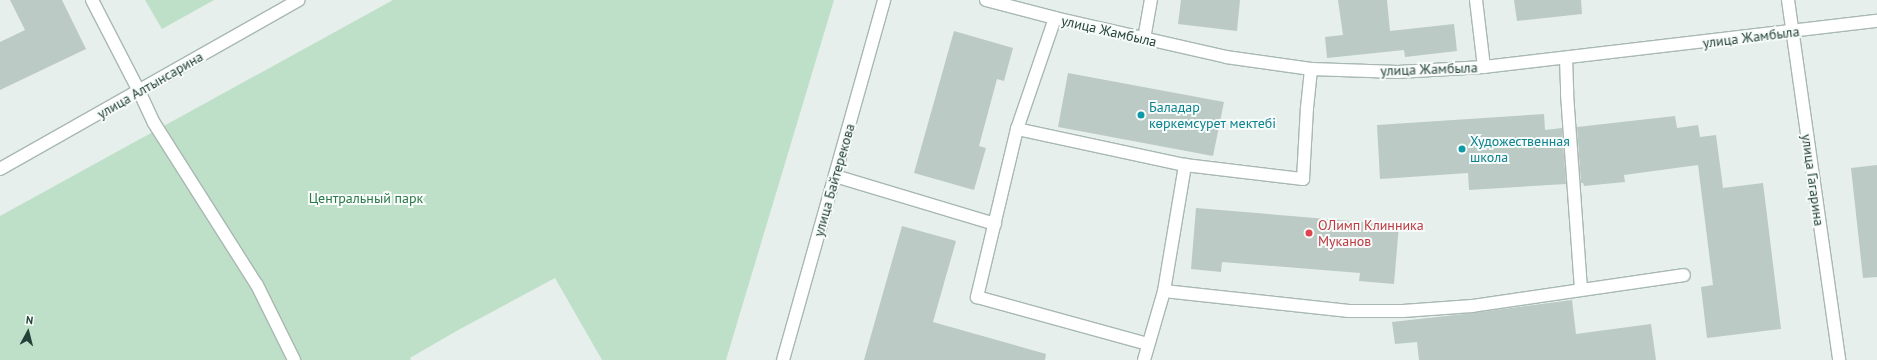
<!DOCTYPE html>
<html>
<head>
<meta charset="utf-8">
<style>
  body { margin:0 }
  #map { position:relative; width:1877px; height:360px; overflow:hidden; background:#e6efeb; font-family:"PT Sans",sans-serif }
  div>[style] { position:absolute }
  .green>* { inset:0; background:#bfe0c8 }
  .building>* { inset:0; background:#bbcac4 }
  .roads { filter:drop-shadow(1px 0 #a8b8b2) drop-shadow(-1px 0 #a8b8b2) drop-shadow(0 1px #a8b8b2) drop-shadow(0 -1px #a8b8b2) }
  .lane>* { height:12px; margin:-6px; padding:0 6px; transform-origin:6px; border-radius:6px; background:#fff }
  .street>* { height:12px; margin:-6px; padding:0 6px; transform-origin:6px; border-radius:6px; background:#fff }
  .dots>* { width:11px; height:11px; translate:-50% -50%; box-sizing:border-box; border:2px solid #f7fbf9; border-radius:50% }
  span { translate:-50% -50%; white-space:nowrap; text-align:center; line-height:1.15; -webkit-text-stroke:4px #f7fbf9; paint-order:stroke }
  .street-label { font-size:14px; color:#24423a }
  .culture-label { font-size:14px; color:#0d838f }
  .left { translate:0 -50%; text-align:left }
  .park-label { font-size:14px; color:#2d7a4b }
  .health-label { font-size:14px; color:#be3a42 }
  .north { position:absolute; left:8px; top:312px; width:40px; height:40px; -webkit-text-stroke:3px #f7fbf9; paint-order:stroke; rotate:7deg; font-size:11px; font-weight:700; line-height:16px; text-align:center; color:#24423a }
  .north::after { content:''; display:block; margin:auto; width:14px; height:18px; background:#24423a; clip-path:polygon(50% 0,100% 100%,50% 72%,0 100%) }
</style>
</head>
<body>
<div id="map">
  <div class="green">
    <i style="clip-path:polygon(145px 0,214px 0,162px 29px)"></i>
    <i style="clip-path:polygon(393px 0,834px 0,726px 360px,602px 360px,555px 278px,460px 329px,410px 358px,411px 360px,0 360px,0 216px)"></i>
  </div>
  <div class="building">
    <i style="clip-path:polygon(10px 0,62px 0,86px 49px,0 90px,0 42px,25px 30px)"></i>
    <i style="clip-path:polygon(1181px 0,1240px 0,1237px 31px,1178px 24px)"></i>
    <i style="clip-path:polygon(1338px 0,1387px 0,1390px 31px,1454px 24px,1457px 51px,1405px 57px,1404px 50px,1327px 58px,1325px 37px,1343px 35px)"></i>
    <i style="clip-path:polygon(1514px 0,1581px 0,1582px 14px,1517px 21px)"></i>
    <i style="clip-path:polygon(954px 31px,1013px 48px,1004px 81px,997px 79px,979px 146px,986px 148px,974px 190px,914px 173px)"></i>
    <i style="clip-path:polygon(1068px 73px,1224px 102px,1213px 156px,1058px 127px)"></i>
    <i style="clip-path:polygon(1544px 114px,1545px 130px,1562px 128px,1566px 184px,1469px 190px,1468px 173px,1380px 179px,1377px 125px)"></i>
    <i style="clip-path:polygon(1675px 116px,1677px 128px,1698px 125px,1700px 137px,1716px 135px,1723px 188px,1763px 183px,1781px 329px,1707px 338px,1701px 287px,1713px 285px,1698px 165px,1624px 175px,1625px 182px,1584px 186px,1583px 183px,1581px 183px,1577px 127px)"></i>
    <i style="clip-path:polygon(1877px 165px,1877px 277px,1863px 278px,1851px 168px)"></i>
    <i style="clip-path:polygon(1196px 208px,1399px 225px,1394px 284px,1359px 281px,1360px 273px,1222px 262px,1221px 272px,1191px 269px)"></i>
    <i style="clip-path:polygon(902px 226px,956px 241px,933px 322px,1046px 354px,1045px 360px,864px 360px)"></i>
    <i style="clip-path:polygon(1572px 300px,1576px 334px,1651px 324px,1656px 360px,1419px 360px,1417px 342px,1395px 344px,1392px 322px,1473px 313px)"></i>
  </div>
  <div class="roads">
    <div class="lane">
      <i style="left:139px;top:91px;width:35px;rotate:65deg"></i>
      <i style="left:154px;top:123px;width:192px;rotate:57.6deg"></i>
      <i style="left:257px;top:285px;width:84px;rotate:63.7deg"></i>
    </div>
    <div class="street">
      <i style="left:92px;top:0;width:102px;rotate:62.7deg"></i>
      <i style="left:986px;top:0;width:71px;rotate:14.6deg"></i>
      <i style="left:1055px;top:18px;width:175px;rotate:12.8deg"></i>
      <i style="left:1226px;top:57px;width:86px;rotate:8deg"></i>
      <i style="left:1311px;top:69px;width:87px;rotate:2deg"></i>
      <i style="left:1398px;top:72px;width:86px;rotate:-3.3deg"></i>
      <i style="left:1484px;top:67px;width:396px;rotate:-6.7deg"></i>
      <i style="left:1476px;top:0;width:67px;rotate:83.2deg"></i>
      <i style="left:1788px;top:0;width:364px;rotate:81.9deg"></i>
      <i style="left:1055px;top:18px;width:117px;rotate:108.9deg"></i>
      <i style="left:1017px;top:129px;width:173px;rotate:103.4deg"></i>
      <i style="left:977px;top:297px;width:177px;rotate:15.4deg"></i>
      <i style="left:1144px;top:39px;width:40px;rotate:-80deg"></i>
      <i style="left:1566px;top:58px;width:36px;rotate:88deg"></i>
      <i style="left:1567px;top:94px;width:196px;rotate:85.9deg"></i>
      <i style="left:1017px;top:129px;width:172px;rotate:12.1deg"></i>
      <i style="left:1185px;top:165px;width:119px;rotate:6.8deg"></i>
      <i style="left:1303px;top:179px;width:71px;rotate:-86.8deg"></i>
      <i style="left:1307px;top:108px;width:39px;rotate:-84deg"></i>
      <i style="left:0;top:169px;width:343px;rotate:-29.5deg"></i>
      <i style="left:835px;top:176px;width:167px;rotate:16.7deg"></i>
      <i style="left:1164px;top:291px;width:186px;rotate:6.2deg"></i>
      <i style="left:1349px;top:311px;width:54px"></i>
      <i style="left:1403px;top:311px;width:69px;rotate:-4.1deg"></i>
      <i style="left:1472px;top:306px;width:214px;rotate:-8.3deg"></i>
      <i style="left:783px;top:360px;width:374px;rotate:-74.3deg"></i>
      <i style="left:1144px;top:360px;width:72px;rotate:-73.8deg"></i>
      <i style="left:1164px;top:291px;width:128px;rotate:-80.5deg"></i>
    </div>
  </div>
  <div class="dots">
    <i style="left:1141px;top:115px;background:#0f9aa8"></i>
    <i style="left:1462px;top:149px;background:#0f9aa8"></i>
    <i style="left:1309px;top:233px;background:#e0444e"></i>
  </div>
  <div class="street-label">
    <span style="left:1109px;top:31px;rotate:13deg">улица Жамбыла</span>
    <span style="left:1751px;top:37px;rotate:-7deg">улица Жамбыла</span>
    <span style="left:1429px;top:69px;rotate:-2deg">улица Жамбыла</span>
    <span style="left:150px;top:85px;rotate:-30deg">улица Алтынсарина</span>
    <span style="left:834px;top:180px;rotate:-74deg">улица Байтерекова</span>
    <span style="left:1813px;top:180px;rotate:82deg">улица Гагарина</span>
  </div>
  <div class="culture-label">
    <span class="left" style="left:1149px;top:115px">Баладар<br>көркемсурет мектебі</span>
    <span class="left" style="left:1470px;top:149px">Художественная<br>школа</span>
  </div>
  <div class="park-label">
    <span style="left:366px;top:198px">Центральный парк</span>
  </div>
  <div class="health-label">
    <span class="left" style="left:1318px;top:233px">ОЛимп Клинника<br>Муканов</span>
  </div>
  <div class="north">N</div>
</div>
</body>
</html>
